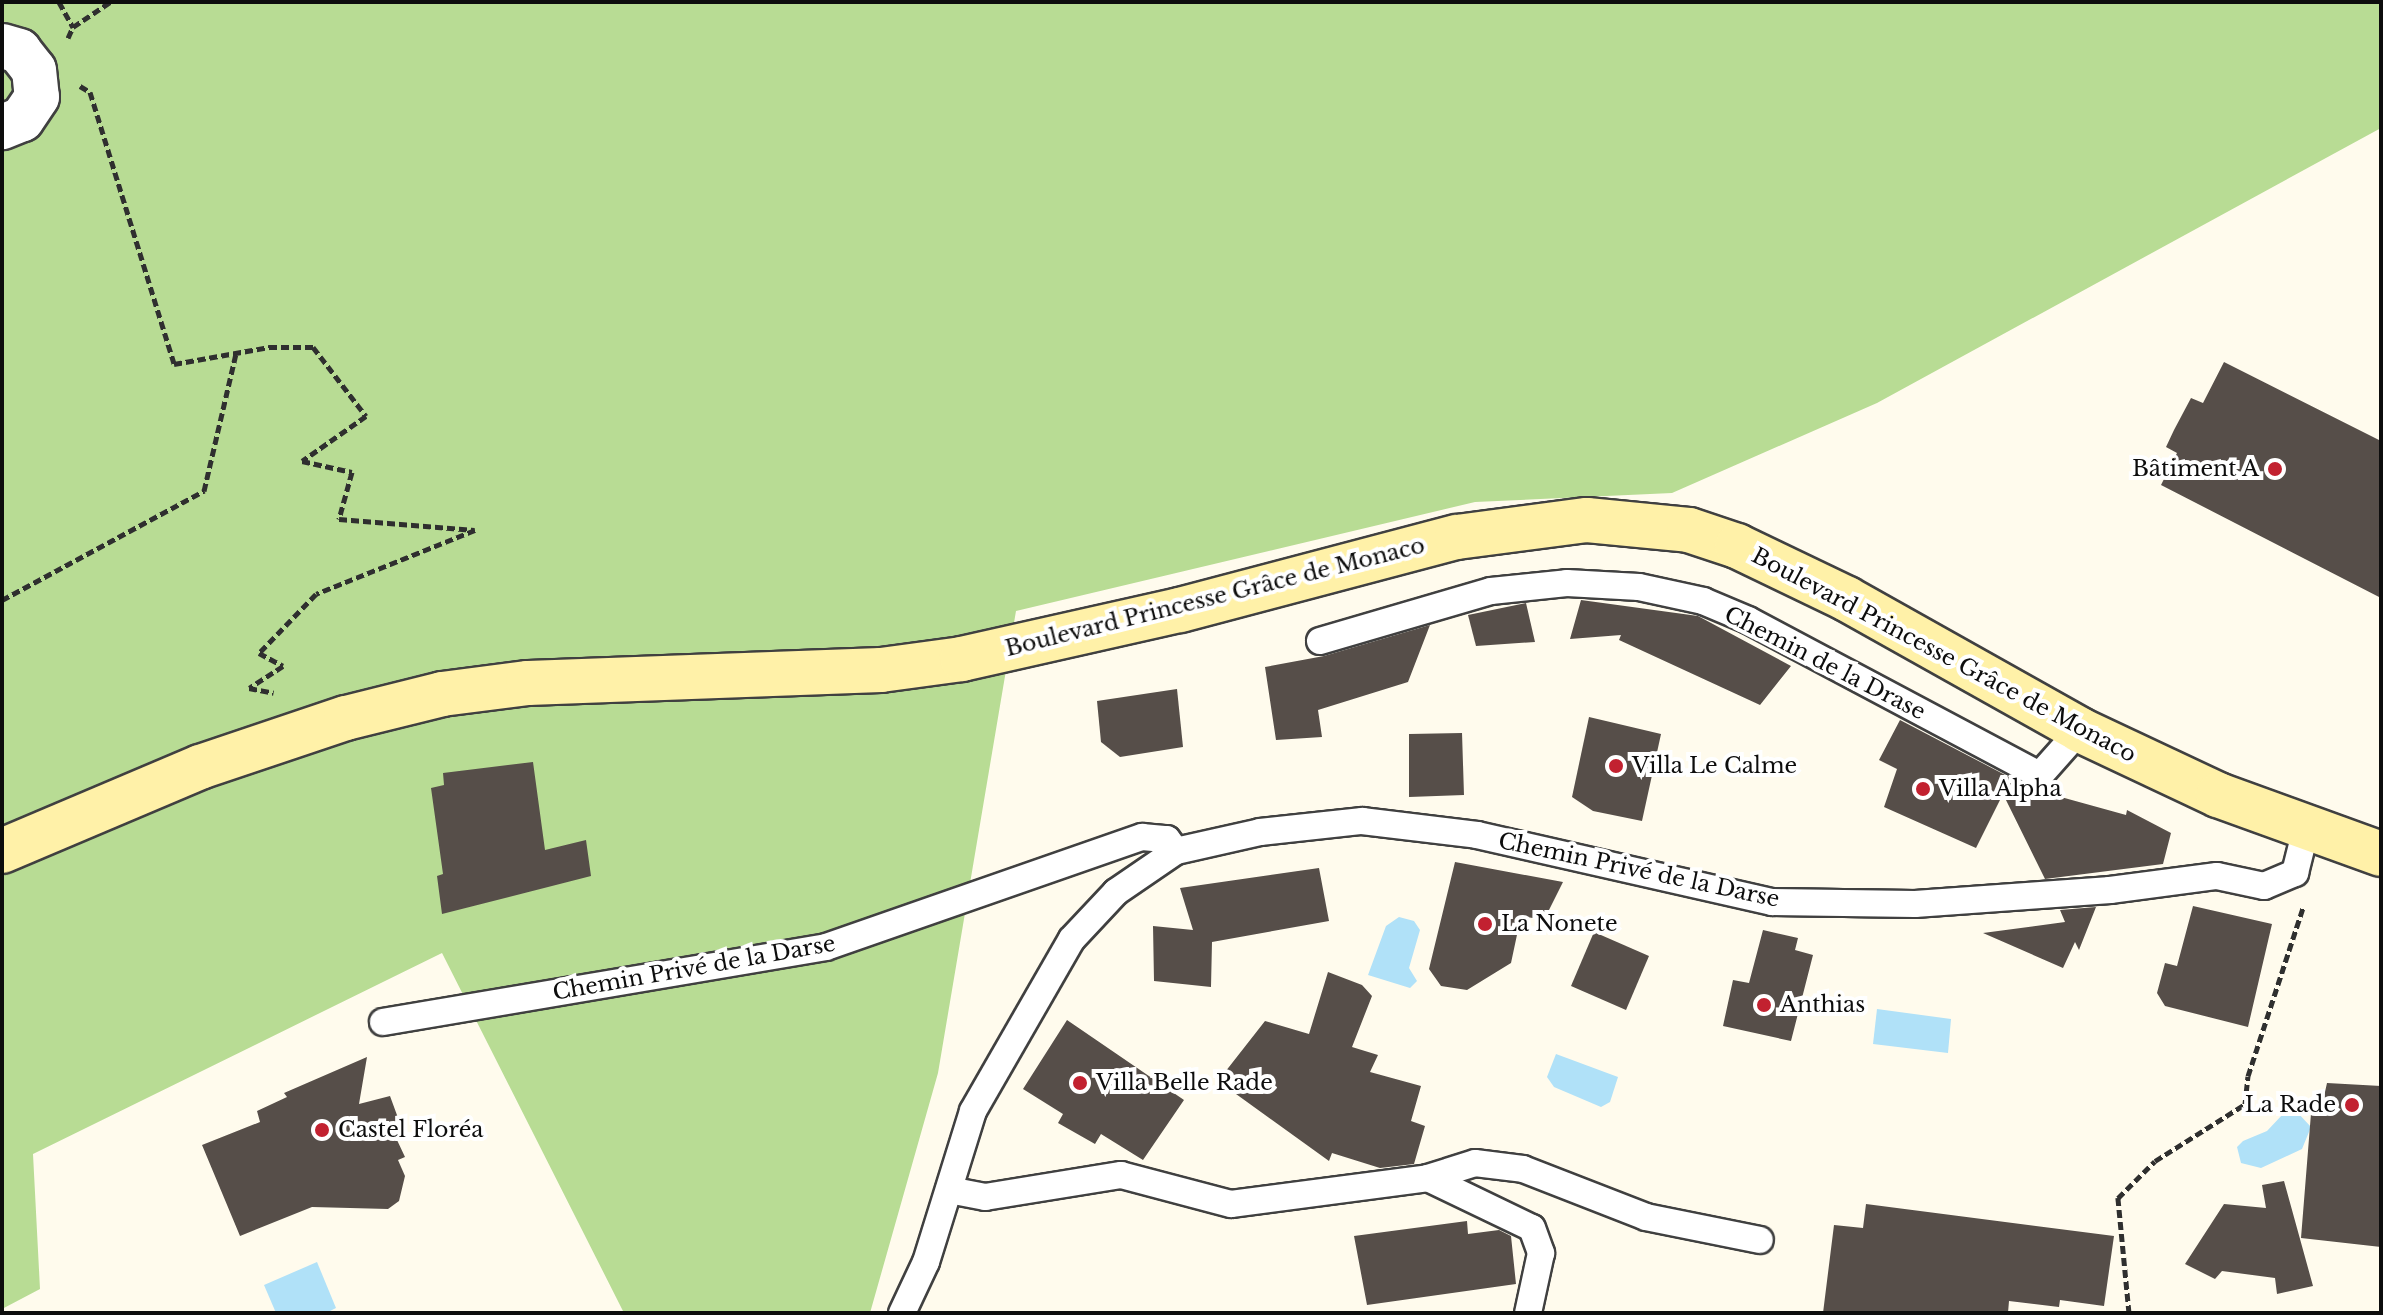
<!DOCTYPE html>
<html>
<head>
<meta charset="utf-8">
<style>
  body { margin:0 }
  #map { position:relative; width:2383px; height:1315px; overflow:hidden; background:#fffbed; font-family:"Libre Baskerville",serif }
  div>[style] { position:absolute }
  .forest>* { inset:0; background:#b8dc94 }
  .water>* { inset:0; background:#b0e1f8 }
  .building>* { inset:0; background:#564e49 }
  .path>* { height:5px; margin-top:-2.5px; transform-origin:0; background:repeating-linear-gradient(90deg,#2f2f2f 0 8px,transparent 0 12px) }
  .roads { filter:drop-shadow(2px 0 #404040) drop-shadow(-2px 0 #404040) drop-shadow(0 2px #404040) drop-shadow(0 -2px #404040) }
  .service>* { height:26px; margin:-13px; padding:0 13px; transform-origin:13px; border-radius:13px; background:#fff }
  .minor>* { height:44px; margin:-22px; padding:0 22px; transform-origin:22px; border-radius:22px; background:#fff }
  .secondary>* { height:44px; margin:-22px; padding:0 22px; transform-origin:22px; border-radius:22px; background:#fff1a8 }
  .dots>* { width:22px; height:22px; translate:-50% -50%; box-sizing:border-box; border:4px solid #fff; border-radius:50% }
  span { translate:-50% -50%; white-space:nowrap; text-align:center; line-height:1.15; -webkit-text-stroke:8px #fff; paint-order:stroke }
  .poi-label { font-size:22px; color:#0d0d0d }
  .right { translate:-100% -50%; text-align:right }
  .left { translate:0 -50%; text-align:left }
  .street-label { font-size:22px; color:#0d0d0d }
  .frame { position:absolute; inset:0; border:4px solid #0d0d0d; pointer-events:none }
</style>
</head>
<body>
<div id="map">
  <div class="forest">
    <i style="clip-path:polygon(2px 2px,2381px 2px,2381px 128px,1877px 403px,1672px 493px,1475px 502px,1016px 611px,938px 1073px,870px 1313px,624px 1313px,442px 953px,33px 1154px,40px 1289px,2px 1309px)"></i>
  </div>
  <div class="water">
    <i style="clip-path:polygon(1399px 917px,1414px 921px,1420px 930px,1409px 968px,1417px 981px,1410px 988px,1368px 975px,1386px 926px)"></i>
    <i style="clip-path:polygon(1877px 1009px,1951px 1019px,1948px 1053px,1873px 1044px)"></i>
    <i style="clip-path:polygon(1556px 1054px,1618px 1077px,1610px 1102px,1601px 1107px,1554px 1087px,1547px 1077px)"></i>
    <i style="clip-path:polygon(2297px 1112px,2311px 1127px,2302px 1149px,2261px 1168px,2241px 1163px,2237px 1147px,2243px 1141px,2267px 1131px,2283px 1114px)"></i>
    <i style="clip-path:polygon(317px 1262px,336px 1308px,326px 1313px,276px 1313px,264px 1285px)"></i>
  </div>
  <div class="building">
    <i style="clip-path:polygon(2224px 362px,2381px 441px,2381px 598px,2161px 485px,2177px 453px,2166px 447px,2174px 430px,2191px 398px,2203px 403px)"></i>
    <i style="clip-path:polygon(1581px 600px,1698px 616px,1791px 666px,1760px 705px,1619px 640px,1621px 635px,1570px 639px)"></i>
    <i style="clip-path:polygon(1526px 603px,1535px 642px,1476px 646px,1468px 615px)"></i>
    <i style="clip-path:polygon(1430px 625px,1408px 682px,1318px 710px,1322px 737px,1276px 740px,1265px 667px,1324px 656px)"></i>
    <i style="clip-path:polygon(1177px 689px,1183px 747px,1120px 757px,1101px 742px,1097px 701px)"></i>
    <i style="clip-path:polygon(1589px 717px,1661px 734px,1642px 821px,1593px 811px,1572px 797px)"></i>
    <i style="clip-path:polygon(1900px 720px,2032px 789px,2126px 815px,2127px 810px,2171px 833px,2163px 864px,2045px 879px,2003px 794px,1976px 848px,1884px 807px,1897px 769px,1879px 760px)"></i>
    <i style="clip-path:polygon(1462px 733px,1464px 795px,1409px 797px,1409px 734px)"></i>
    <i style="clip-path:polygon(533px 762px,545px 850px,586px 840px,591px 876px,442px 914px,437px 876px,443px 874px,431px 788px,444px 785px,443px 773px)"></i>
    <i style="clip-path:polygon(1455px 862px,1563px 882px,1544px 920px,1521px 916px,1511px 963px,1467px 990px,1441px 986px,1429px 969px)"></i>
    <i style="clip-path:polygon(1319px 868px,1329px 921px,1212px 942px,1211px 987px,1154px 981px,1153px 926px,1193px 930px,1180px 888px)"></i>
    <i style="clip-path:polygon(2193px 906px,2272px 924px,2248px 1027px,2165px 1006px,2157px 993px,2165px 963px,2177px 966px)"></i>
    <i style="clip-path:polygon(2096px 907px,2079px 950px,2075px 942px,2063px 968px,1983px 933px,2065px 922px,2060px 910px)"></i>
    <i style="clip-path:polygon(1763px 930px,1798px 938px,1795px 950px,1813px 955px,1791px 1041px,1723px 1026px,1733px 980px,1749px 983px)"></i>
    <i style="clip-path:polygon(1594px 932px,1649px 956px,1626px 1010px,1571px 986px)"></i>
    <i style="clip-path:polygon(1328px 972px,1362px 985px,1372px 996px,1352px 1047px,1378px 1055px,1370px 1072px,1421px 1086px,1411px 1121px,1425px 1126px,1414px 1164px,1380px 1168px,1332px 1153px,1329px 1161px,1218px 1081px,1265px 1021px,1309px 1034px)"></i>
    <i style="clip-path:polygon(1067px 1020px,1184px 1100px,1143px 1160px,1101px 1134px,1095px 1144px,1058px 1123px,1063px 1114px,1023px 1089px)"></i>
    <i style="clip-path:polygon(367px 1057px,359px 1104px,390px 1096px,405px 1137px,397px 1140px,405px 1157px,398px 1160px,405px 1176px,399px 1201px,388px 1209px,312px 1207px,240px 1236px,202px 1145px,260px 1122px,257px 1111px,287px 1097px,284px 1093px)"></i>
    <i style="clip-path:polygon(2327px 1083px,2381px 1086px,2381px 1247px,2301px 1238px,2312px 1101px,2323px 1101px)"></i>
    <i style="clip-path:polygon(2284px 1181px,2313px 1286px,2277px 1294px,2275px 1278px,2222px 1271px,2215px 1279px,2185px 1264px,2224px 1204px,2266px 1208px,2262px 1185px)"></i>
    <i style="clip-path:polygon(1866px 1204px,2114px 1236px,2104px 1306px,2060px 1300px,2059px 1307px,2009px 1301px,2008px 1313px,1823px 1313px,1834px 1225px,1863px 1228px)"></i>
    <i style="clip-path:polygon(1467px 1221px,1468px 1234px,1499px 1230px,1511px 1236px,1516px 1284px,1367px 1305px,1354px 1236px)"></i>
  </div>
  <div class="path">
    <i style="left:59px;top:2px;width:29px;rotate:61deg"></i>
    <i style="left:68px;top:38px;width:12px;rotate:-66deg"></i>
    <i style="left:73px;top:27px;width:45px;rotate:-34deg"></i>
    <i style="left:80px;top:86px;width:12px;rotate:31deg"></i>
    <i style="left:90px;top:92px;width:285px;rotate:72.8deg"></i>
    <i style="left:174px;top:364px;width:97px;rotate:-10.1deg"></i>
    <i style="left:269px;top:347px;width:44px"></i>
    <i style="left:313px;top:347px;width:87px;rotate:52.5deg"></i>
    <i style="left:366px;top:416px;width:78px;rotate:144.9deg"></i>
    <i style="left:302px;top:461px;width:51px;rotate:12.4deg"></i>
    <i style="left:352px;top:472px;width:49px;rotate:105.5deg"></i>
    <i style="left:339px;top:519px;width:136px;rotate:4.6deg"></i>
    <i style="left:475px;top:530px;width:171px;rotate:158.1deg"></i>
    <i style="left:316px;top:594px;width:82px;rotate:134deg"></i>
    <i style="left:259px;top:653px;width:27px;rotate:28deg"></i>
    <i style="left:283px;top:666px;width:40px;rotate:147.1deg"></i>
    <i style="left:249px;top:688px;width:25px;rotate:11deg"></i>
    <i style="left:2px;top:600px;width:230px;rotate:-28.4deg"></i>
    <i style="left:204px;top:491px;width:141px;rotate:-76.9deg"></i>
    <i style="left:2129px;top:1313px;width:116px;rotate:-95.5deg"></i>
    <i style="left:2118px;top:1198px;width:52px;rotate:-45deg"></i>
    <i style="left:2155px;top:1161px;width:107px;rotate:-32.3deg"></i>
    <i style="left:2245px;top:1104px;width:28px;rotate:-84deg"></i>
    <i style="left:2248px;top:1076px;width:177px;rotate:-71.9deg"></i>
  </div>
  <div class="roads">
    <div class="service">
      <i style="left:1320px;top:641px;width:178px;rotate:-16.3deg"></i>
      <i style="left:1491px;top:591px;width:76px;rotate:-6deg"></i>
      <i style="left:1567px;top:583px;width:72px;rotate:3.2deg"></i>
      <i style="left:1639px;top:587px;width:66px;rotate:12.3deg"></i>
      <i style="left:1703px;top:601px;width:49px;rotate:22.9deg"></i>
      <i style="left:1748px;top:620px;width:331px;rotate:28deg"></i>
      <i style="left:2040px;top:775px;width:60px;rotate:-48.4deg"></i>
      <i style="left:383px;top:1022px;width:449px;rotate:-9.6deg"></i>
      <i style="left:826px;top:947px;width:335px;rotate:-19.2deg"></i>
      <i style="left:1142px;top:837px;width:25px;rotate:5deg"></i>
      <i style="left:1167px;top:839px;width:15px;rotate:53deg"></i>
      <i style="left:1428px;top:1178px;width:115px;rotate:25.7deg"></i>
      <i style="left:1532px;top:1228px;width:27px;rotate:70deg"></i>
      <i style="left:1541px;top:1253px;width:61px;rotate:102.2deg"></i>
      <i style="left:949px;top:1190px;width:37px;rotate:11deg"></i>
      <i style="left:985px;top:1197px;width:138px;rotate:-9.2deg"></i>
      <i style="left:1121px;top:1175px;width:114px;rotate:14.8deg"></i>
      <i style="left:1231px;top:1204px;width:199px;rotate:-7.5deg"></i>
      <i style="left:1428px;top:1178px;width:49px;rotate:-17.7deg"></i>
      <i style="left:1475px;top:1163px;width:48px;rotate:7.1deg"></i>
      <i style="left:1523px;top:1169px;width:132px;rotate:21.3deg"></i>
      <i style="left:1646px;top:1217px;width:116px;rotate:11.4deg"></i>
      <i style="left:902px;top:1313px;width:56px;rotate:-64.8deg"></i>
      <i style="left:926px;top:1262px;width:158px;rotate:-72.7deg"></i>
      <i style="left:973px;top:1111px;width:198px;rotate:-60.1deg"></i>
      <i style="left:1072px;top:939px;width:64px;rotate:-46.9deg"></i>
      <i style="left:1116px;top:892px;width:73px;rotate:-34.3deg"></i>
      <i style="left:1176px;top:851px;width:86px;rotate:-12.7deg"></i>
      <i style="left:1260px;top:832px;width:103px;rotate:-6.2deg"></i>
      <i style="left:1362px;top:821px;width:116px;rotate:6.9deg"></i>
      <i style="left:1477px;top:835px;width:303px;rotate:12.8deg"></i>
      <i style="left:1772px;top:902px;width:143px;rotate:0.8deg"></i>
      <i style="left:1915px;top:904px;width:196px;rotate:-4.1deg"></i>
      <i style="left:2110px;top:890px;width:108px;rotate:-7.5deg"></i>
      <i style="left:2217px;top:876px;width:48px;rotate:12deg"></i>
      <i style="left:2264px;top:886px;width:34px;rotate:-23deg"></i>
      <i style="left:2295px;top:873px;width:45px;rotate:-76deg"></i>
    </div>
    <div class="minor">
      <i style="left:2px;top:46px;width:18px;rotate:16deg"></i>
      <i style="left:19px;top:51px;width:24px;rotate:52deg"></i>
      <i style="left:34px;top:70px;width:27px;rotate:84deg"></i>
      <i style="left:37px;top:97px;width:27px;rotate:124deg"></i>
      <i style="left:22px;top:119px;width:22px;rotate:158deg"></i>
    </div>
    <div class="secondary">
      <i style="left:2px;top:851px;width:215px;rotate:-23deg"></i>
      <i style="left:200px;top:767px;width:154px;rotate:-18.6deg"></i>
      <i style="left:346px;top:718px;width:99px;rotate:-14deg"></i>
      <i style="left:442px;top:694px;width:87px;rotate:-7.3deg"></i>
      <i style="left:528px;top:683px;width:353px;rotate:-2.1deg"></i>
      <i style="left:881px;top:670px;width:82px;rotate:-7.7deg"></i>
      <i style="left:962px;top:659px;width:223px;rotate:-12.7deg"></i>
      <i style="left:1180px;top:610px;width:286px;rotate:-14.8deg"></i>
      <i style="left:1457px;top:537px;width:131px;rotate:-7.5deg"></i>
      <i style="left:1587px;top:520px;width:102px;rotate:5.6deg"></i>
      <i style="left:1689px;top:530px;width:51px;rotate:18.4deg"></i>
      <i style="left:1737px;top:546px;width:122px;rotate:25.7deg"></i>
      <i style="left:1847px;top:599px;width:267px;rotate:29.3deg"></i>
      <i style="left:2080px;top:730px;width:153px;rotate:25.2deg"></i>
      <i style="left:2218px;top:795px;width:173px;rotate:19.9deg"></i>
    </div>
  </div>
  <div class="dots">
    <i style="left:2275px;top:469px;background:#c22130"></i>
    <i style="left:1616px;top:766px;background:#c22130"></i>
    <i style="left:1923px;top:789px;background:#c22130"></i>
    <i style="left:1485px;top:924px;background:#c22130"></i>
    <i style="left:1764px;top:1005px;background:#c22130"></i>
    <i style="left:1080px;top:1083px;background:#c22130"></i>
    <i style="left:2352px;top:1105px;background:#c22130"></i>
    <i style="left:322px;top:1130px;background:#c22130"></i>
  </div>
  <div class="poi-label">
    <span class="right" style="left:2259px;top:469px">Bâtiment A</span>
    <span class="left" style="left:1632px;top:766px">Villa Le Calme</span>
    <span class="left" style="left:1939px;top:789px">Villa Alpha</span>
    <span class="left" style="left:1501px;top:924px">La Nonete</span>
    <span class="left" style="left:1780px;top:1005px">Anthias</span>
    <span class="left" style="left:1096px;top:1083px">Villa Belle Rade</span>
    <span class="right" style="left:2336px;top:1105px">La Rade</span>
    <span class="left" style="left:338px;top:1130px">Castel Floréa</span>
  </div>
  <div class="street-label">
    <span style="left:1215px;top:597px;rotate:-14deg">Boulevard Princesse Grâce de Monaco</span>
    <span style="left:1944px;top:655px;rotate:28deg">Boulevard Princesse Grâce de Monaco</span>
    <span style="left:1825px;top:663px;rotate:27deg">Chemin de la Drase</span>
    <span style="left:1639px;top:870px;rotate:12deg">Chemin Privé de la Darse</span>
    <span style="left:694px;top:968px;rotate:-10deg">Chemin Privé de la Darse</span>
  </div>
  <div class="frame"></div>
</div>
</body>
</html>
